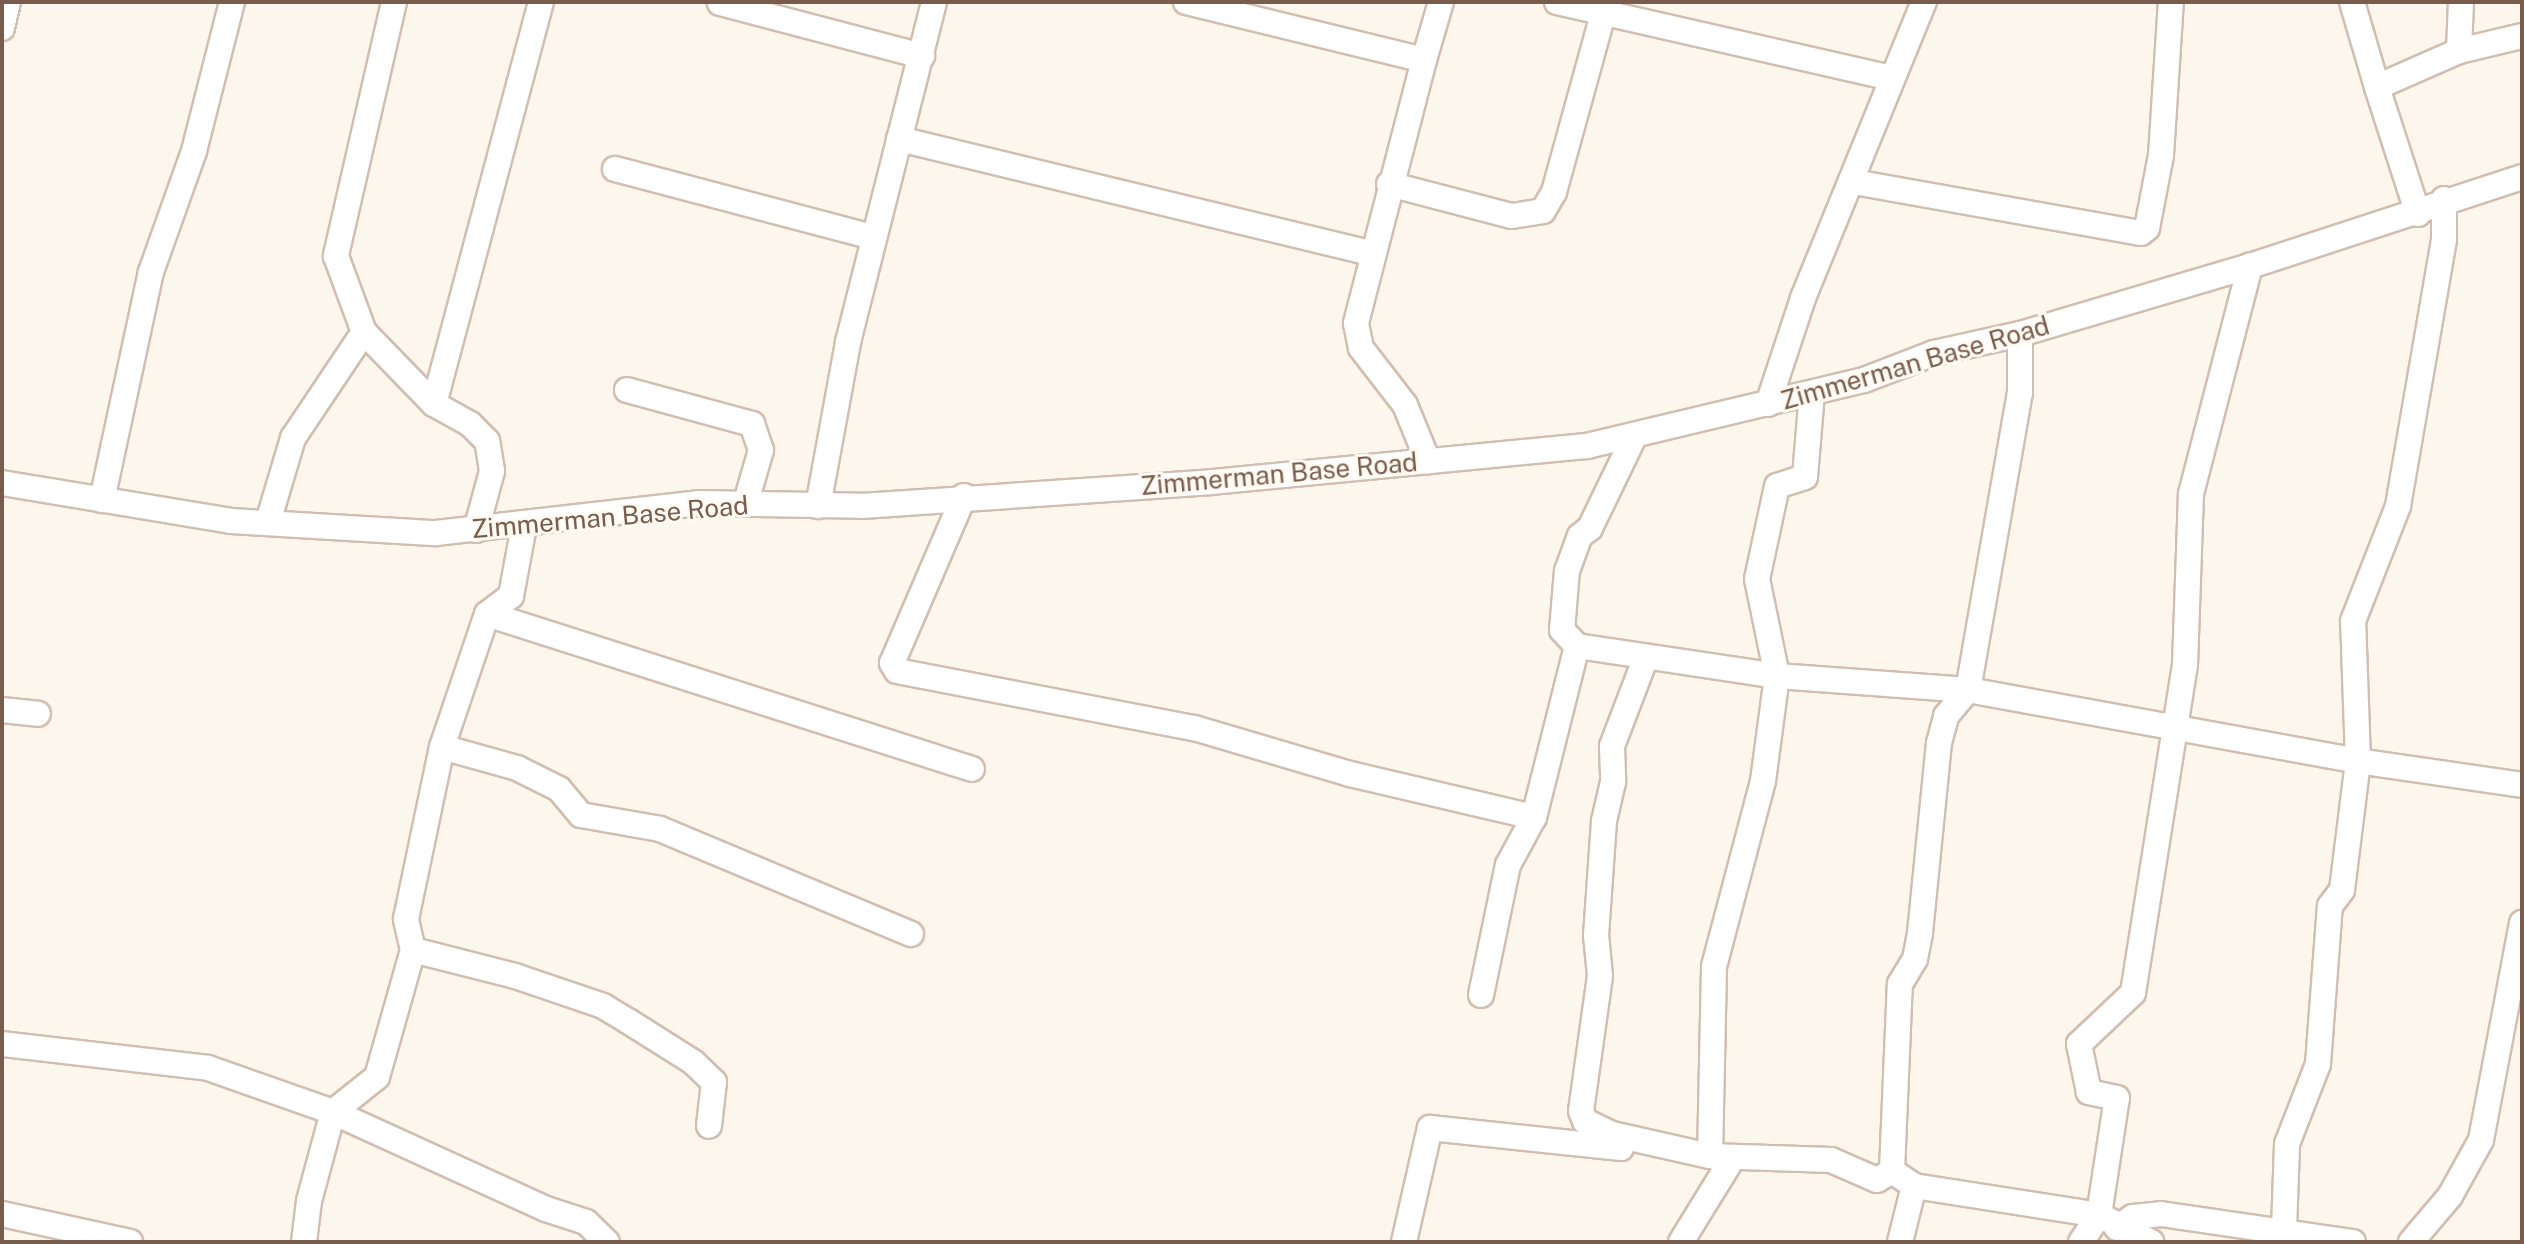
<!DOCTYPE html>
<html>
<head>
<meta charset="utf-8">
<style>
  body { margin:0 }
  #map { position:relative; width:2524px; height:1244px; overflow:hidden; background:#fdf6ec; font-family:"Public Sans",sans-serif }
  div>[style] { position:absolute }
  .roads { filter:drop-shadow(2px 0 #d1beb0) drop-shadow(-2px 0 #d1beb0) drop-shadow(0 2px #d1beb0) drop-shadow(0 -2px #d1beb0) }
  .street>* { height:24px; margin:-12px; padding:0 12px; transform-origin:12px; border-radius:12px; background:#fff }
  span { translate:-50% -50%; white-space:nowrap; text-align:center; line-height:1.15; -webkit-text-stroke:6px #fffaf3; paint-order:stroke }
  .street-label { font-size:26px; color:#7a5c4d }
  .frame { position:absolute; inset:0; border:4px solid #7a5c4d; pointer-events:none }
</style>
</head>
<body>
<div id="map">
  <div class="roads">
    <div class="street">
      <i style="left:394px;top:2px;width:261px;rotate:102.9deg"></i>
      <i style="left:336px;top:256px;width:81px;rotate:69.8deg"></i>
      <i style="left:364px;top:332px;width:100px;rotate:45.8deg"></i>
      <i style="left:1186px;top:2px;width:245px;rotate:13.7deg"></i>
      <i style="left:1424px;top:60px;width:272px;rotate:104.5deg"></i>
      <i style="left:1356px;top:323px;width:25px;rotate:79deg"></i>
      <i style="left:1361px;top:348px;width:72px;rotate:52.3deg"></i>
      <i style="left:1405px;top:405px;width:61px;rotate:67.7deg"></i>
      <i style="left:1557px;top:2px;width:344px;rotate:12.8deg"></i>
      <i style="left:2352px;top:2px;width:89px;rotate:73.6deg"></i>
      <i style="left:720px;top:3px;width:209px;rotate:14.7deg"></i>
      <i style="left:2px;top:28px;width:27px;rotate:-77deg"></i>
      <i style="left:2459px;top:51px;width:49px;rotate:-87.7deg"></i>
      <i style="left:1424px;top:60px;width:60px;rotate:-73.7deg"></i>
      <i style="left:899px;top:139px;width:485px;rotate:13.6deg"></i>
      <i style="left:615px;top:169px;width:267px;rotate:14.8deg"></i>
      <i style="left:1854px;top:182px;width:291px;rotate:10.1deg"></i>
      <i style="left:2141px;top:233px;width:8px;rotate:-40deg"></i>
      <i style="left:2147px;top:228px;width:74px;rotate:-79.1deg"></i>
      <i style="left:2161px;top:155px;width:153px;rotate:-86.3deg"></i>
      <i style="left:1389px;top:184px;width:127px;rotate:14.6deg"></i>
      <i style="left:1512px;top:216px;width:31px;rotate:-9deg"></i>
      <i style="left:1543px;top:211px;width:22px;rotate:-60deg"></i>
      <i style="left:1554px;top:192px;width:185px;rotate:-74.6deg"></i>
      <i style="left:2418px;top:214px;width:133px;rotate:-107.9deg"></i>
      <i style="left:2377px;top:87px;width:90px;rotate:-23.7deg"></i>
      <i style="left:2459px;top:51px;width:65px;rotate:-13.4deg"></i>
      <i style="left:627px;top:390px;width:130px;rotate:15.2deg"></i>
      <i style="left:752px;top:424px;width:28px;rotate:71deg"></i>
      <i style="left:761px;top:450px;width:54px;rotate:106.1deg"></i>
      <i style="left:1812px;top:393px;width:84px;rotate:94.8deg"></i>
      <i style="left:1805px;top:477px;width:29px;rotate:162deg"></i>
      <i style="left:1777px;top:486px;width:95px;rotate:102.1deg"></i>
      <i style="left:1757px;top:579px;width:99px;rotate:78.3deg"></i>
      <i style="left:1777px;top:676px;width:106px;rotate:97.6deg"></i>
      <i style="left:1763px;top:781px;width:192px;rotate:104.8deg"></i>
      <i style="left:1714px;top:967px;width:189px;rotate:91.2deg"></i>
      <i style="left:1710px;top:1156px;width:121px;rotate:1.9deg"></i>
      <i style="left:1831px;top:1160px;width:50px;rotate:23.5deg"></i>
      <i style="left:1877px;top:1180px;width:17px;rotate:-31deg"></i>
      <i style="left:1892px;top:1171px;width:27px;rotate:34deg"></i>
      <i style="left:1914px;top:1186px;width:187px;rotate:8.9deg"></i>
      <i style="left:2099px;top:1215px;width:59px;rotate:27.4deg"></i>
      <i style="left:1768px;top:404px;width:112px;rotate:-71.7deg"></i>
      <i style="left:1803px;top:298px;width:320px;rotate:-67.8deg"></i>
      <i style="left:2px;top:483px;width:232px;rotate:9.4deg"></i>
      <i style="left:231px;top:521px;width:205px;rotate:3.4deg"></i>
      <i style="left:436px;top:533px;width:264px;rotate:-6.5deg"></i>
      <i style="left:698px;top:503px;width:164px;rotate:1deg"></i>
      <i style="left:862px;top:506px;width:351px;rotate:-3.9deg"></i>
      <i style="left:1212px;top:482px;width:377px;rotate:-5.5deg"></i>
      <i style="left:1587px;top:446px;width:285px;rotate:-13.4deg"></i>
      <i style="left:1864px;top:380px;width:75px;rotate:-21.1deg"></i>
      <i style="left:1934px;top:353px;width:88px;rotate:-12.5deg"></i>
      <i style="left:2020px;top:334px;width:240px;rotate:-16.5deg"></i>
      <i style="left:2250px;top:266px;width:286px;rotate:-18.1deg"></i>
      <i style="left:964px;top:496px;width:182px;rotate:113.3deg"></i>
      <i style="left:892px;top:663px;width:9px;rotate:58deg"></i>
      <i style="left:897px;top:671px;width:302px;rotate:10.9deg"></i>
      <i style="left:1194px;top:728px;width:163px;rotate:16.4deg"></i>
      <i style="left:1350px;top:774px;width:189px;rotate:13.2deg"></i>
      <i style="left:1534px;top:817px;width:176px;rotate:-75.9deg"></i>
      <i style="left:1577px;top:646px;width:22px;rotate:-133deg"></i>
      <i style="left:1562px;top:630px;width:59px;rotate:-85.2deg"></i>
      <i style="left:1567px;top:571px;width:37px;rotate:-70deg"></i>
      <i style="left:1580px;top:536px;width:13px;rotate:-39deg"></i>
      <i style="left:1590px;top:528px;width:101px;rotate:-64.2deg"></i>
      <i style="left:102px;top:500px;width:233px;rotate:-77.9deg"></i>
      <i style="left:151px;top:272px;width:128px;rotate:-70.4deg"></i>
      <i style="left:194px;top:151px;width:154px;rotate:-75.7deg"></i>
      <i style="left:818px;top:506px;width:167px;rotate:-79.6deg"></i>
      <i style="left:848px;top:342px;width:351px;rotate:-75.8deg"></i>
      <i style="left:268px;top:522px;width:88px;rotate:-73.4deg"></i>
      <i style="left:293px;top:438px;width:128px;rotate:-56.2deg"></i>
      <i style="left:476px;top:530px;width:61px;rotate:-74.8deg"></i>
      <i style="left:492px;top:471px;width:30px;rotate:-99deg"></i>
      <i style="left:487px;top:441px;width:24px;rotate:-135deg"></i>
      <i style="left:470px;top:424px;width:41px;rotate:-150.9deg"></i>
      <i style="left:434px;top:404px;width:416px;rotate:-75.1deg"></i>
      <i style="left:487px;top:614px;width:509px;rotate:17.72deg"></i>
      <i style="left:1577px;top:646px;width:202px;rotate:8.5deg"></i>
      <i style="left:1777px;top:676px;width:192px;rotate:4.2deg"></i>
      <i style="left:1968px;top:690px;width:396px;rotate:10.3deg"></i>
      <i style="left:2358px;top:761px;width:166px;rotate:8.3deg"></i>
      <i style="left:1646px;top:657px;width:95px;rotate:110.9deg"></i>
      <i style="left:1612px;top:746px;width:36px;rotate:88deg"></i>
      <i style="left:1613px;top:782px;width:40px;rotate:103deg"></i>
      <i style="left:1604px;top:821px;width:114px;rotate:94deg"></i>
      <i style="left:1596px;top:935px;width:41px;rotate:84.4deg"></i>
      <i style="left:1600px;top:976px;width:136px;rotate:98deg"></i>
      <i style="left:1581px;top:1111px;width:11px;rotate:68deg"></i>
      <i style="left:1585px;top:1121px;width:30px;rotate:26deg"></i>
      <i style="left:1612px;top:1134px;width:100px;rotate:12.7deg"></i>
      <i style="left:2px;top:710px;width:36px;rotate:6deg"></i>
      <i style="left:442px;top:747px;width:78px;rotate:15.6deg"></i>
      <i style="left:517px;top:768px;width:47px;rotate:26.6deg"></i>
      <i style="left:559px;top:789px;width:34px;rotate:50deg"></i>
      <i style="left:581px;top:815px;width:80px;rotate:10deg"></i>
      <i style="left:660px;top:829px;width:272px;rotate:22.7deg"></i>
      <i style="left:413px;top:950px;width:105px;rotate:14.3deg"></i>
      <i style="left:515px;top:976px;width:93px;rotate:18.8deg"></i>
      <i style="left:603px;top:1006px;width:29px;rotate:31deg"></i>
      <i style="left:628px;top:1021px;width:77px;rotate:32.2deg"></i>
      <i style="left:693px;top:1062px;width:29px;rotate:44deg"></i>
      <i style="left:714px;top:1082px;width:44px;rotate:96.5deg"></i>
      <i style="left:1481px;top:995px;width:133px;rotate:-78.3deg"></i>
      <i style="left:1508px;top:865px;width:55px;rotate:-61.6deg"></i>
      <i style="left:2px;top:1044px;width:207px;rotate:6.6deg"></i>
      <i style="left:208px;top:1068px;width:133px;rotate:19.4deg"></i>
      <i style="left:333px;top:1112px;width:234px;rotate:24.5deg"></i>
      <i style="left:546px;top:1209px;width:42px;rotate:18deg"></i>
      <i style="left:586px;top:1222px;width:29px;rotate:44deg"></i>
      <i style="left:1892px;top:1171px;width:187px;rotate:-87.6deg"></i>
      <i style="left:1900px;top:984px;width:29px;rotate:-59deg"></i>
      <i style="left:1915px;top:959px;width:26px;rotate:-79deg"></i>
      <i style="left:1920px;top:933px;width:191px;rotate:-84.3deg"></i>
      <i style="left:1939px;top:743px;width:28px;rotate:-75deg"></i>
      <i style="left:1946px;top:716px;width:34px;rotate:-50deg"></i>
      <i style="left:1968px;top:690px;width:302px;rotate:-80.1deg"></i>
      <i style="left:2020px;top:393px;width:59px;rotate:-90deg"></i>
      <i style="left:2px;top:1214px;width:131px;rotate:12.3deg"></i>
      <i style="left:2117px;top:1228px;width:19px;rotate:-35deg"></i>
      <i style="left:2133px;top:1217px;width:28px;rotate:-6deg"></i>
      <i style="left:2161px;top:1214px;width:194px;rotate:8.3deg"></i>
      <i style="left:2284px;top:1230px;width:86px;rotate:-88deg"></i>
      <i style="left:2287px;top:1144px;width:86px;rotate:-68.8deg"></i>
      <i style="left:2318px;top:1064px;width:158px;rotate:-85.7deg"></i>
      <i style="left:2330px;top:906px;width:20px;rotate:-53deg"></i>
      <i style="left:2342px;top:890px;width:130px;rotate:-82.9deg"></i>
      <i style="left:2358px;top:761px;width:140px;rotate:-92deg"></i>
      <i style="left:2353px;top:621px;width:123px;rotate:-68.6deg"></i>
      <i style="left:2398px;top:506px;width:270px;rotate:-80.2deg"></i>
      <i style="left:2444px;top:240px;width:41px;rotate:-90deg"></i>
      <i style="left:304px;top:1242px;width:41px;rotate:-83deg"></i>
      <i style="left:309px;top:1201px;width:92px;rotate:-74.9deg"></i>
      <i style="left:333px;top:1112px;width:56px;rotate:-38.5deg"></i>
      <i style="left:377px;top:1077px;width:132px;rotate:-74.2deg"></i>
      <i style="left:413px;top:950px;width:32px;rotate:-103deg"></i>
      <i style="left:406px;top:919px;width:176px;rotate:-78.2deg"></i>
      <i style="left:442px;top:747px;width:140px;rotate:-71.3deg"></i>
      <i style="left:487px;top:614px;width:30px;rotate:-37deg"></i>
      <i style="left:511px;top:596px;width:71px;rotate:-79.5deg"></i>
      <i style="left:1404px;top:1242px;width:117px;rotate:-77.2deg"></i>
      <i style="left:1430px;top:1128px;width:192px;rotate:6deg"></i>
      <i style="left:1681px;top:1242px;width:97px;rotate:-58.4deg"></i>
      <i style="left:1732px;top:1159px;width:15px;rotate:-176deg"></i>
      <i style="left:1900px;top:1242px;width:58px;rotate:-76deg"></i>
      <i style="left:2081px;top:1242px;width:32px;rotate:-56deg"></i>
      <i style="left:2099px;top:1215px;width:118px;rotate:-81.3deg"></i>
      <i style="left:2117px;top:1098px;width:29px;rotate:-168deg"></i>
      <i style="left:2089px;top:1092px;width:49px;rotate:-101.8deg"></i>
      <i style="left:2079px;top:1044px;width:74px;rotate:-43.4deg"></i>
      <i style="left:2133px;top:993px;width:332px;rotate:-81deg"></i>
      <i style="left:2185px;top:665px;width:171px;rotate:-88deg"></i>
      <i style="left:2191px;top:494px;width:236px;rotate:-75.5deg"></i>
      <i style="left:2411px;top:1242px;width:60px;rotate:-49.7deg"></i>
      <i style="left:2450px;top:1196px;width:64px;rotate:-61deg"></i>
      <i style="left:2481px;top:1140px;width:221px;rotate:-79.3deg"></i>
    </div>
  </div>
  <div class="street-label">
    <span style="left:1915px;top:363px;rotate:-16deg">Zimmerman Base Road</span>
    <span style="left:1279px;top:474px;rotate:-5deg">Zimmerman Base Road</span>
    <span style="left:610px;top:517px;rotate:-5deg">Zimmerman Base Road</span>
  </div>
  <div class="frame"></div>
</div>
</body>
</html>
